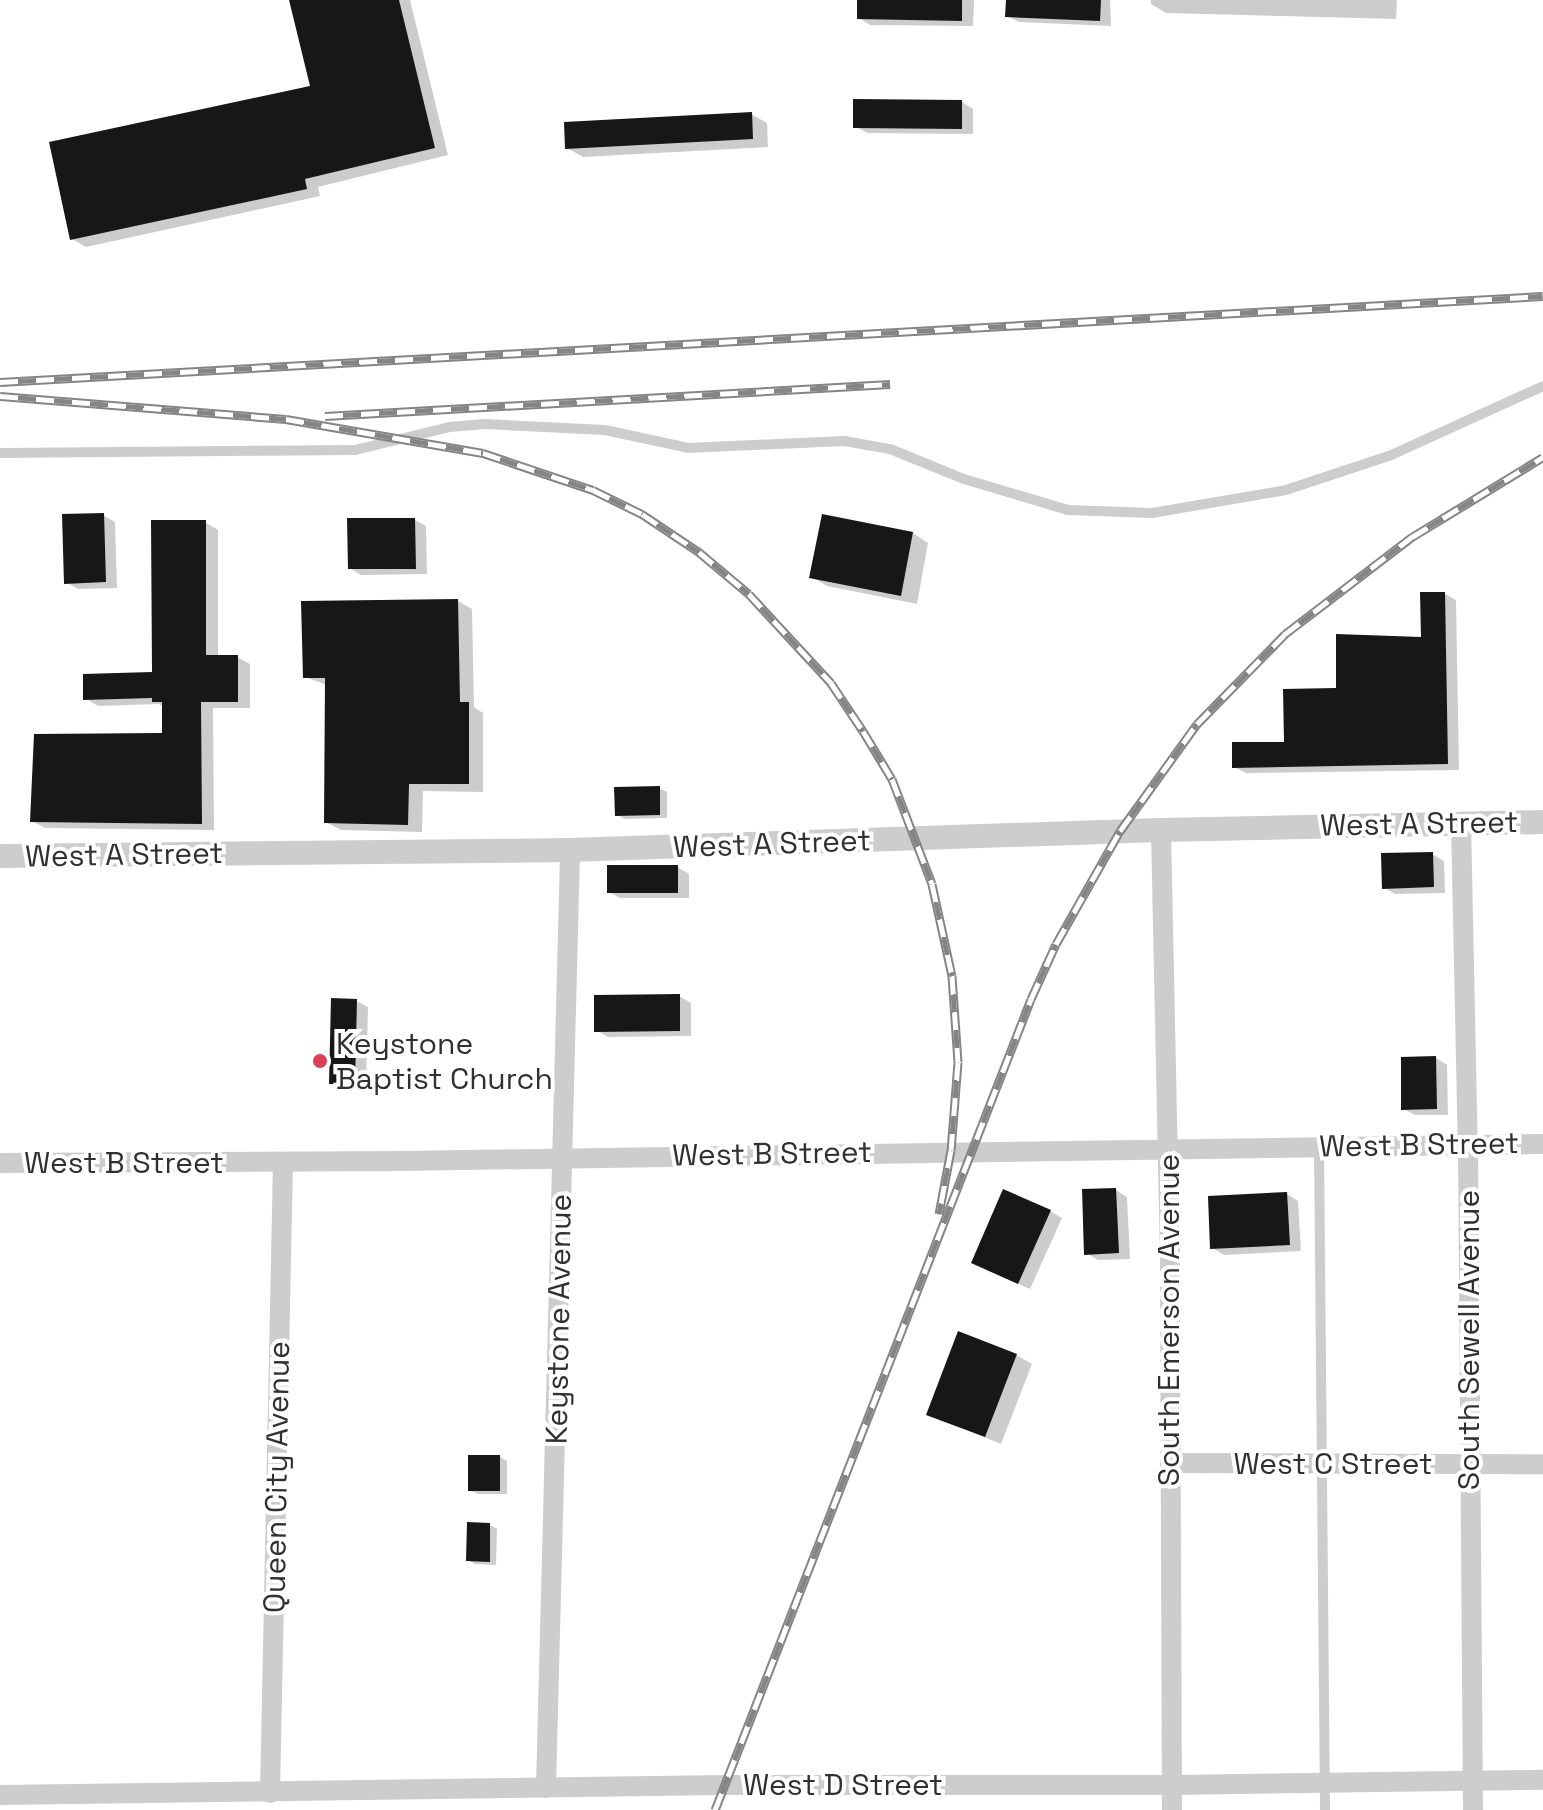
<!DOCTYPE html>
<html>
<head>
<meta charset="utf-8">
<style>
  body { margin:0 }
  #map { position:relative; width:1543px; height:1810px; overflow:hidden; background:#fff; font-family:"Space Grotesk",sans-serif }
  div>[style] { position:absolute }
  .shadow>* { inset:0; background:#0003 }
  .building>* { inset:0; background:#171717 }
  .service>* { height:10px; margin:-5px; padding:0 5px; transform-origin:5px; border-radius:5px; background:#cdcdcd }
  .minor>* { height:20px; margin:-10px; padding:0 10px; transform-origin:10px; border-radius:10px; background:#cdcdcd }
  .tertiary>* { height:24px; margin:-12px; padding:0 12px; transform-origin:12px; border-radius:12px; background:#cdcdcd }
  .rail>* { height:9px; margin-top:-4.5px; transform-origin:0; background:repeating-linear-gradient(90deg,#fff 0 18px,#858585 0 36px); box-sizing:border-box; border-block:2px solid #858585 }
  .dots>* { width:22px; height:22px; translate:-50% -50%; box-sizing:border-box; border:4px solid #fff; border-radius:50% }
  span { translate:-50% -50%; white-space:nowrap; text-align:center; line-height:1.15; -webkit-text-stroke:8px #fff; paint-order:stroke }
  .street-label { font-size:30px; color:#303030 }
  .poi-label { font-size:30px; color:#303030 }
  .left { translate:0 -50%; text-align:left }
</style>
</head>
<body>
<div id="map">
  <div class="shadow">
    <i style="clip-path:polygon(291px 0,410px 0,448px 155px,318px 187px,320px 196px,86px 247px,72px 239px,312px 88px)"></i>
    <i style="clip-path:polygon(859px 0,974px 0,973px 26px,870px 25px,859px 18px)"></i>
    <i style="clip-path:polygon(1008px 0,1110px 0,1111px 26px,1019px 22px,1007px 16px)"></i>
    <i style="clip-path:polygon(1151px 0,1397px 0,1396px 19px,1166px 13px,1151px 4px)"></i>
    <i style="clip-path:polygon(962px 102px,973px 109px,973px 134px,867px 133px,855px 126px)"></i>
    <i style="clip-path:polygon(751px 114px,767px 123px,768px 147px,583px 157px,567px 148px)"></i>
    <i style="clip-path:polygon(103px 515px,115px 522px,117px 588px,78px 589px,66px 582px)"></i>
    <i style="clip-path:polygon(415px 520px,426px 526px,427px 574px,361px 575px,350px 568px)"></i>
    <i style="clip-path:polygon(205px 522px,218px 530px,218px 657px,237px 657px,250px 664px,250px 708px,213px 708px,214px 830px,45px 828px,32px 821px,164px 735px,164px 707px,159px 704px,98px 706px,85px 698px,154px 674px)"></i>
    <i style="clip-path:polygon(913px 533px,928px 543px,917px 604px,827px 586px,812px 577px)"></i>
    <i style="clip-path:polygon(1445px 594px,1456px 600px,1459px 770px,1246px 773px,1234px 767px,1286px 744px,1338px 690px,1423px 639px)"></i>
    <i style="clip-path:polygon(458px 601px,472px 609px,474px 707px,483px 713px,483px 792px,423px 791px,422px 832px,341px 830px,326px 822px,327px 685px,305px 677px)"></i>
    <i style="clip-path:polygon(659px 788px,667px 792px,667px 818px,624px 819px,617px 814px)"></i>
    <i style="clip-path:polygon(1432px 854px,1444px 861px,1445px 893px,1395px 894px,1384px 887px)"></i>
    <i style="clip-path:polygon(677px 867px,689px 874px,689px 898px,620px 898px,609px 892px)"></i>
    <i style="clip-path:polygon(679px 996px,691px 1003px,691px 1036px,608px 1037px,596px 1030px)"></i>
    <i style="clip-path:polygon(356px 1001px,368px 1007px,366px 1090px,343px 1090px,331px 1083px)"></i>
    <i style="clip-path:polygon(1436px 1058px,1447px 1065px,1448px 1115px,1415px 1115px,1403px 1109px)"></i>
    <i style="clip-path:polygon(1116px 1190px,1127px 1197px,1130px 1259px,1098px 1260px,1086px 1253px)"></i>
    <i style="clip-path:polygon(1287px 1194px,1298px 1201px,1301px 1251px,1224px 1255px,1212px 1248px)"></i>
    <i style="clip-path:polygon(1050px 1211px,1062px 1218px,1030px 1289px,985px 1269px)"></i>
    <i style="clip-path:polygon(1016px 1355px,1032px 1364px,1001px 1444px,928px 1414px)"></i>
    <i style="clip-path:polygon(500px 1457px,507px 1461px,507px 1494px,478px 1494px,470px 1490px)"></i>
    <i style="clip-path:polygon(490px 1525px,497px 1529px,496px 1565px,475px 1564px,468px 1560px)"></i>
  </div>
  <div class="building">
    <i style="clip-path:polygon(289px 0,399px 0,435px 148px,305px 179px,307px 189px,70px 240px,49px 142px,310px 86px)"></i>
    <i style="clip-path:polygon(857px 0,962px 0,962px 21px,857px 19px)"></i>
    <i style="clip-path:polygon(1006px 0,1101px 0,1100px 21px,1005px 17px)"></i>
    <i style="clip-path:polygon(853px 99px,962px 100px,962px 129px,853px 128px)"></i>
    <i style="clip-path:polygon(752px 112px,753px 139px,565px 149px,564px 122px)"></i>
    <i style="clip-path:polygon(104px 513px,106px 582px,64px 584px,62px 514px)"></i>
    <i style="clip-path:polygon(822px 514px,913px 532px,901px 596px,809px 578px)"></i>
    <i style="clip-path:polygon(347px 518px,415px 518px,416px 569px,348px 569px)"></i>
    <i style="clip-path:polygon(151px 520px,206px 520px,206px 655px,238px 655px,238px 702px,201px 702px,202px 824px,30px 822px,34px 734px,162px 733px,162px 702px,152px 702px,152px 698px,83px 700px,83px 674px,152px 672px)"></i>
    <i style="clip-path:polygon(1420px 592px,1445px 592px,1448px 764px,1232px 768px,1232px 742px,1284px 742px,1283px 689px,1336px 688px,1336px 634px,1421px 637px)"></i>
    <i style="clip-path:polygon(458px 599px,460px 702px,469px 702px,469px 784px,409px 784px,408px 825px,324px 823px,325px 678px,303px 678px,301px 601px)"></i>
    <i style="clip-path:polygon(660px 786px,660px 815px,615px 816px,614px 787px)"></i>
    <i style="clip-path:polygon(1433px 852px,1434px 887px,1382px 889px,1381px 853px)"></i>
    <i style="clip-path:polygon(607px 865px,678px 865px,678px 893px,607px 893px)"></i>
    <i style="clip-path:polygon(680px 994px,680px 1031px,594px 1032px,594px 995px)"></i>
    <i style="clip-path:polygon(331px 998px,357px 999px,355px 1085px,329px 1084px)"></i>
    <i style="clip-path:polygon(1436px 1056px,1437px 1109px,1401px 1110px,1401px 1057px)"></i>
    <i style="clip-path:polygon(1116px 1188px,1119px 1253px,1084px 1255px,1082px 1189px)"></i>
    <i style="clip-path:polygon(1003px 1189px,1051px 1210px,1018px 1284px,971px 1263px)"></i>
    <i style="clip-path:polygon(1287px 1192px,1290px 1245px,1210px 1249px,1208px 1196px)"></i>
    <i style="clip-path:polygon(958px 1331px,1017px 1354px,985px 1437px,926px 1415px)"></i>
    <i style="clip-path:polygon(468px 1455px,500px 1455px,500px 1491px,468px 1491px)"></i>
    <i style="clip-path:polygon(467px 1522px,490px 1523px,490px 1562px,466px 1561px)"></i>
  </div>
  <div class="service">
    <i style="left:0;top:453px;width:355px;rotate:-0.5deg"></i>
    <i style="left:355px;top:450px;width:98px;rotate:-13.6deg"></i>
    <i style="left:450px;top:427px;width:35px;rotate:-5deg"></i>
    <i style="left:485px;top:424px;width:120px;rotate:2.9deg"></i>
    <i style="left:605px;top:430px;width:85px;rotate:12.2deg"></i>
    <i style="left:688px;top:448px;width:156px;rotate:-2.6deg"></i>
    <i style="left:844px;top:441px;width:47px;rotate:9.9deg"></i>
    <i style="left:890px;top:449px;width:80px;rotate:22.1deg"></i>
    <i style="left:964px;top:479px;width:109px;rotate:16.6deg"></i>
    <i style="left:1068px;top:510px;width:84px;rotate:2deg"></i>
    <i style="left:1152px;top:513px;width:136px;rotate:-9.7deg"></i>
    <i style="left:1286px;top:490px;width:108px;rotate:-18.3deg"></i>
    <i style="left:1389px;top:456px;width:169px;rotate:-24.4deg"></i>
    <i style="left:1319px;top:1146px;width:664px;rotate:89.48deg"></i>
  </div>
  <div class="minor">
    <i style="left:1461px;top:822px;width:322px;rotate:88.8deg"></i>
    <i style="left:1468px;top:1144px;width:666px;rotate:89.57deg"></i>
    <i style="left:1161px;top:830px;width:446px;rotate:88.8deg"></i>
    <i style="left:1170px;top:1276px;width:534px;rotate:89.79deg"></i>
    <i style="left:0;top:1163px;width:399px;rotate:-0.3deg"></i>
    <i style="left:399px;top:1161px;width:1144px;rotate:-0.85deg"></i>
    <i style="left:1170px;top:1463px;width:373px;rotate:0.2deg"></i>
    <i style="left:546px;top:1788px;width:938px;rotate:-88.53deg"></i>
    <i style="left:270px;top:1793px;width:631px;rotate:-88.82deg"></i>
    <i style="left:0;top:1795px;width:725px;rotate:-0.79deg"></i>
    <i style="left:725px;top:1785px;width:446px"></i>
    <i style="left:1171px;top:1785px;width:372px;rotate:-0.8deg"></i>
  </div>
  <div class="tertiary">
    <i style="left:0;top:856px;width:570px;rotate:-0.6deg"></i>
    <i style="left:570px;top:850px;width:591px;rotate:-1.94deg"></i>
    <i style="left:1161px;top:830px;width:382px;rotate:-1.2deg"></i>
  </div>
  <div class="rail">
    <i style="left:0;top:382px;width:1545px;rotate:-3.19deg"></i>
    <i style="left:0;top:396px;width:287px;rotate:4.6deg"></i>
    <i style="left:286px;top:419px;width:200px;rotate:9.8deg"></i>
    <i style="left:483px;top:453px;width:116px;rotate:18.6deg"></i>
    <i style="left:593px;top:490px;width:55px;rotate:26.1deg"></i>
    <i style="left:642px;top:514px;width:69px;rotate:33.7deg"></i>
    <i style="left:699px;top:552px;width:65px;rotate:40deg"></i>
    <i style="left:749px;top:594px;width:121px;rotate:47.3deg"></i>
    <i style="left:831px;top:683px;width:58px;rotate:56.3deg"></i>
    <i style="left:863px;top:731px;width:56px;rotate:58.9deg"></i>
    <i style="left:892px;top:779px;width:112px;rotate:69.1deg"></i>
    <i style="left:932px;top:884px;width:94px;rotate:77.7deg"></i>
    <i style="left:952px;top:976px;width:86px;rotate:86deg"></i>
    <i style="left:958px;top:1062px;width:88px;rotate:94.5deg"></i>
    <i style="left:951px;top:1150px;width:65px;rotate:100.6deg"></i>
    <i style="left:325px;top:416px;width:566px;rotate:-3.24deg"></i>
    <i style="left:715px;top:1810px;width:870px;rotate:-68.71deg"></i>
    <i style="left:1031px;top:999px;width:60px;rotate:-65.6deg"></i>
    <i style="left:1056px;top:944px;width:130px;rotate:-60.5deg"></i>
    <i style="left:1120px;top:831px;width:132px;rotate:-54.3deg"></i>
    <i style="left:1197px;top:724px;width:126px;rotate:-45.6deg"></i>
    <i style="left:1285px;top:634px;width:160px;rotate:-37.4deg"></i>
    <i style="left:1412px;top:537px;width:153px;rotate:-31.4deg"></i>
  </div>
  <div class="dots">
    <i style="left:320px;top:1061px;background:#d94053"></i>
  </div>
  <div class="street-label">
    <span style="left:1419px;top:824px;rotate:-1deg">West A Street</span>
    <span style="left:772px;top:844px;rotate:-2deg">West A Street</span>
    <span style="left:124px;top:855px;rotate:-1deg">West A Street</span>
    <span style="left:1419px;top:1145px;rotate:-1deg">West B Street</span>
    <span style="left:772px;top:1154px;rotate:-1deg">West B Street</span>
    <span style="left:124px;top:1163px">West B Street</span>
    <span style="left:559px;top:1319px;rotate:-89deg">Keystone Avenue</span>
    <span style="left:1169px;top:1320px;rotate:-90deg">South Emerson Avenue</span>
    <span style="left:1469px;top:1340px;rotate:-90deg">South Sewell Avenue</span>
    <span style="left:1333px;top:1464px">West C Street</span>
    <span style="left:277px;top:1477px;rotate:-89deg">Queen City Avenue</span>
    <span style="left:843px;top:1785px">West D Street</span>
  </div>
  <div class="poi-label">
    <span class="left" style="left:336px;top:1061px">Keystone<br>Baptist Church</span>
  </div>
</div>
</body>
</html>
